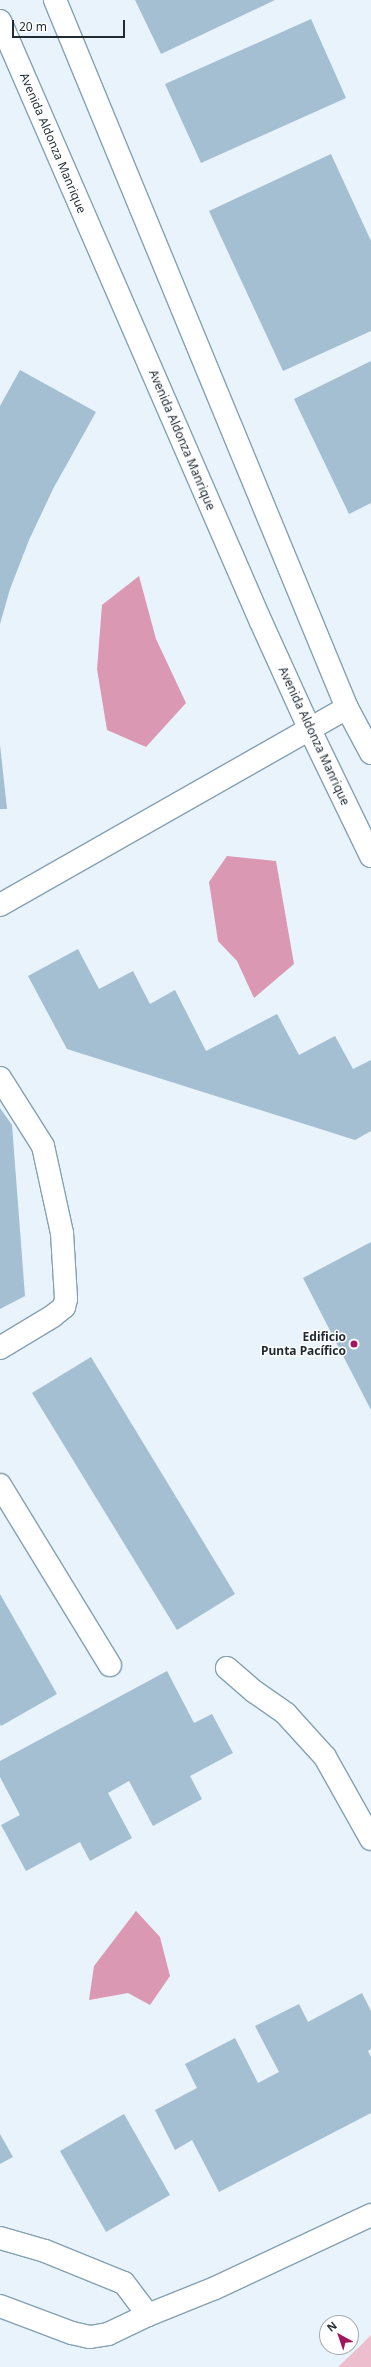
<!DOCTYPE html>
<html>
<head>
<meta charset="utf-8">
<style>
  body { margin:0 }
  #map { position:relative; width:371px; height:2367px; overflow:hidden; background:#e8f3fb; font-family:"Noto Sans",sans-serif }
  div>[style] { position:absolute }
  .green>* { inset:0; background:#ecbece }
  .water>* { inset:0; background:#db98b2 }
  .building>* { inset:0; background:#a3bfd1 }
  .roads { filter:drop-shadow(1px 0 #85a1b2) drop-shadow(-1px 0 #85a1b2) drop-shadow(0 1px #85a1b2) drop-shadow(0 -1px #85a1b2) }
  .service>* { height:22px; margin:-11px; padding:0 11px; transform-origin:11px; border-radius:11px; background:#fff }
  .minor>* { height:22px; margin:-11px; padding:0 11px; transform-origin:11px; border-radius:11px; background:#fff }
  .dots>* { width:11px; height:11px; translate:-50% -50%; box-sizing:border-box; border:2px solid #fff; border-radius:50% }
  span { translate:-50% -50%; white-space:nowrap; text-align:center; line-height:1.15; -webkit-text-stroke:3px #fff; paint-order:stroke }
  .street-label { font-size:12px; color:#1f2a31 }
  .poi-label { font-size:12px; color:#1f2a31; font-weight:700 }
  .right { translate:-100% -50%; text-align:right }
  .north { position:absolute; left:319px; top:2315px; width:40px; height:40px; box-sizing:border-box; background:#fff; border:1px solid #a5aaad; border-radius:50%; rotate:320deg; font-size:11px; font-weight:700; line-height:16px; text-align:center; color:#1f2a31 }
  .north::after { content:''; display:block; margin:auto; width:14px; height:18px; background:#a11660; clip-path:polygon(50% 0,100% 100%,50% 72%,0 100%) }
  .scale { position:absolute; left:12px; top:20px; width:113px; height:18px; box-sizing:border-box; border:2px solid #1f2a31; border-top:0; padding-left:5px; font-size:12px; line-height:14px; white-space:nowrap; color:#1f2a31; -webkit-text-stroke:3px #fff; paint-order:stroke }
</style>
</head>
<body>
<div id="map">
  <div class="green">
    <i style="clip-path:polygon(371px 2335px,371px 2367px,338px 2367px,360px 2346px)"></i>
  </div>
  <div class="water">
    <i style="clip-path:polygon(139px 576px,156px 639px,186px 703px,146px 747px,107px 730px,97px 669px,102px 605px)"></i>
    <i style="clip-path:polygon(227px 856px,276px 861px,294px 964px,254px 998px,237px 961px,218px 941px,209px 882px)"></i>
    <i style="clip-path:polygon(136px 1911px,160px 1937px,170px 1976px,150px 2005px,128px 1993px,89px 2000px,94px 1966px)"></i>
  </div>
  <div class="building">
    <i style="clip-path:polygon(135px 0,275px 0,161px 54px)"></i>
    <i style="clip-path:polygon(311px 19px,346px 98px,201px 163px,165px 84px)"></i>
    <i style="clip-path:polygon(331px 154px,371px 241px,371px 331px,283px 371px,209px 211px)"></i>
    <i style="clip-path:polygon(371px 361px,371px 503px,349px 514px,294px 399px)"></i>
    <i style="clip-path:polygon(20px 370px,96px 412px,53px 489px,29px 540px,10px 589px,0 624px,0 406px)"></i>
    <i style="clip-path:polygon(0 745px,7px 809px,0 809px)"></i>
    <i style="clip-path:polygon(78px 949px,99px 989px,133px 971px,150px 1004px,175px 990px,206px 1051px,277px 1014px,299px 1055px,335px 1036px,353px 1069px,371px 1060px,371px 1131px,355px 1140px,67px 1049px,28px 976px)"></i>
    <i style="clip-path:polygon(0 1108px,12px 1125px,25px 1296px,0 1309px)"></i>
    <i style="clip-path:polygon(371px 1242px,371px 1410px,303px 1278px)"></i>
    <i style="clip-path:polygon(91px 1357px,235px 1594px,177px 1630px,32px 1393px)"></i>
    <i style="clip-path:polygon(0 1594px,57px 1694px,1px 1726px,0 1724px)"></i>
    <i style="clip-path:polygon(167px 1671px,194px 1723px,212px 1714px,233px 1753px,190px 1776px,202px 1799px,153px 1826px,129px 1781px,108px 1793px,132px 1838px,90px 1861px,80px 1842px,26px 1871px,1px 1825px,20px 1815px,0 1777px,0 1761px)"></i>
    <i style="clip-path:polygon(362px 1993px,371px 2011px,371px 2049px,368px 2051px,371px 2057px,371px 2113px,219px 2192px,192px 2140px,175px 2150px,155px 2110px,197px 2088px,185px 2064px,235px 2038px,258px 2083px,279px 2072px,255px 2026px,299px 2004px,308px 2022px)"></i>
    <i style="clip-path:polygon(124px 2114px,170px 2195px,106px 2232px,60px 2151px)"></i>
    <i style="clip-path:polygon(0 2134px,13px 2157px,0 2164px)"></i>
  </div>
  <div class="roads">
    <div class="service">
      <i style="left:0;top:1078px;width:80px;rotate:57.7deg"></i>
      <i style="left:43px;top:1146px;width:89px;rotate:77.7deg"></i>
      <i style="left:62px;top:1233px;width:66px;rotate:86.5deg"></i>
      <i style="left:66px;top:1299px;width:8px;rotate:104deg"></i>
      <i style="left:64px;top:1307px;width:14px;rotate:141deg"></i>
      <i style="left:53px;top:1316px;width:62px;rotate:148.9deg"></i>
      <i style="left:0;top:1485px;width:211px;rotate:58.6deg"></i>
      <i style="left:227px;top:1668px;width:37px;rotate:41deg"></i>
      <i style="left:255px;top:1692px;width:38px;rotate:35deg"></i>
      <i style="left:286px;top:1714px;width:58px;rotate:47.8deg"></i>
      <i style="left:325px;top:1757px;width:94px;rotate:60.7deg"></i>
      <i style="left:0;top:2238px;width:47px;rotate:16.1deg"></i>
      <i style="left:45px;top:2251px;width:85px;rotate:22.1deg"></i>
      <i style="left:124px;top:2283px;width:40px;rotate:53deg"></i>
    </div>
    <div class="minor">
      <i style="left:55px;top:0;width:766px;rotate:67.59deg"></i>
      <i style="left:347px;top:708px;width:51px;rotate:61.9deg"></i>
      <i style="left:0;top:21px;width:655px;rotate:66.53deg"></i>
      <i style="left:261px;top:622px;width:119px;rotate:65.6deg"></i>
      <i style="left:310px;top:730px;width:140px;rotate:64.2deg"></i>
      <i style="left:0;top:905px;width:399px;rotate:-29.6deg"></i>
      <i style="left:0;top:2306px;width:77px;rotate:20.6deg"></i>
      <i style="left:72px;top:2333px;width:18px;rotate:13deg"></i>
      <i style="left:90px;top:2337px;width:18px;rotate:-9deg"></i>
      <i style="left:108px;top:2334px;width:44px;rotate:-25.4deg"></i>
      <i style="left:148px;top:2315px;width:72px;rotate:-21.9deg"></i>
      <i style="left:215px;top:2288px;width:172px;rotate:-25.1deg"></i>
    </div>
  </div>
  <div class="dots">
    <i style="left:354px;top:1344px;background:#a11660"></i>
  </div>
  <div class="street-label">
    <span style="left:53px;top:143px;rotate:67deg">Avenida Aldonza Manrique</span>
    <span style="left:182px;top:440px;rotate:67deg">Avenida Aldonza Manrique</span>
    <span style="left:314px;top:736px;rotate:65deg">Avenida Aldonza Manrique</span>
  </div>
  <div class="poi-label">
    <span class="right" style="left:346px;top:1344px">Edificio<br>Punta Pacífico</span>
  </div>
  <div class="north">N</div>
  <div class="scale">20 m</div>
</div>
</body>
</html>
